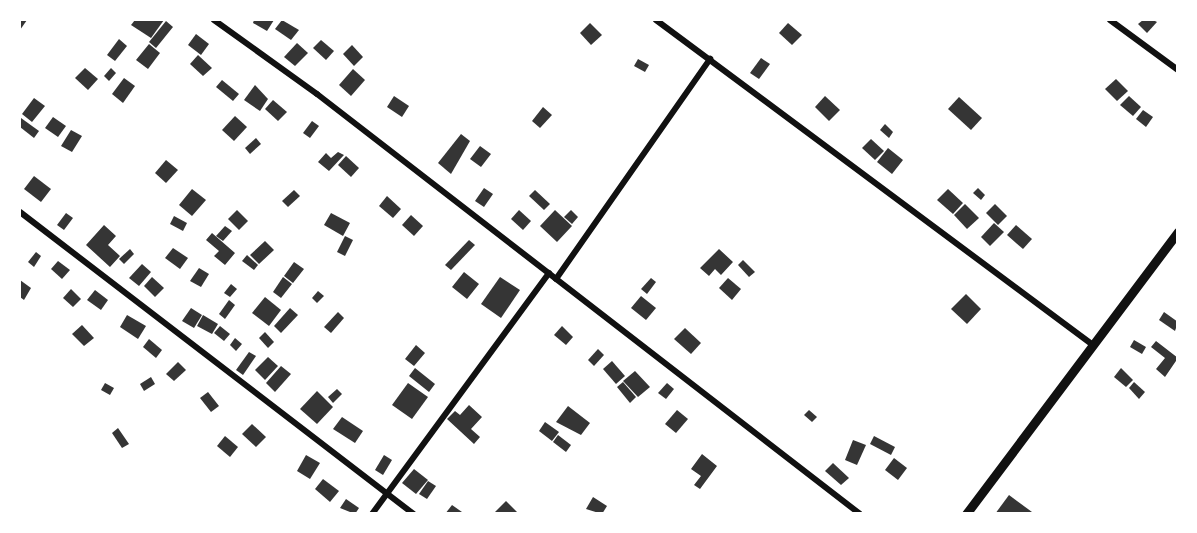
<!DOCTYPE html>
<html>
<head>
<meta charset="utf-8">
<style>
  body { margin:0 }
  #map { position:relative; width:1197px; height:533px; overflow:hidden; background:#fff; font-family:Quicksand,sans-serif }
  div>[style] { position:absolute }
  .building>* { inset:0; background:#353535 }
  .minor>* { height:6px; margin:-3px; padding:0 3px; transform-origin:3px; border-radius:3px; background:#111 }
  .secondary>* { height:9px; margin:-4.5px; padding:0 4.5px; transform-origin:4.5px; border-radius:4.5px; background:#111 }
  span { translate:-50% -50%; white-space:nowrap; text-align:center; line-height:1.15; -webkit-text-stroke:5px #fff; paint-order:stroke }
  .frame { position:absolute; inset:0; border:21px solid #fff; pointer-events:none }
</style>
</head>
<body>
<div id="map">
  <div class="building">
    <i style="clip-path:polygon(20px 20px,27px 20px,20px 30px)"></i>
    <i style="clip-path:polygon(135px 20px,164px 20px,151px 38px,131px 25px)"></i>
    <i style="clip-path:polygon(254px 20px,274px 20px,267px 31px,253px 23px)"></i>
    <i style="clip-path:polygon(282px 20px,299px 30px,291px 40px,275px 29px)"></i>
    <i style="clip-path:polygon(1143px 20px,1153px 20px,1157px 22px,1147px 33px,1138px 24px)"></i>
    <i style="clip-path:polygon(166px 21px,173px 27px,156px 48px,149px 42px)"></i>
    <i style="clip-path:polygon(590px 23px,602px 35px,591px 45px,580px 33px)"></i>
    <i style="clip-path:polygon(788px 23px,802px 35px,792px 45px,779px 33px)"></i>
    <i style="clip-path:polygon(196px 34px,209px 44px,201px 55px,188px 45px)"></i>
    <i style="clip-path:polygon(119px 39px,127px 46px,115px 61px,107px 55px)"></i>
    <i style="clip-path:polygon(321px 40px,334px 51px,326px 60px,313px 48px)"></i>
    <i style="clip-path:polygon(297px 43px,308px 53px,295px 66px,284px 57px)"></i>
    <i style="clip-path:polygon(149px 44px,160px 53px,148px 69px,136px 60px)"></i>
    <i style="clip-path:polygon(352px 45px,363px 57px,354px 66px,343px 54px)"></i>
    <i style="clip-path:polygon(198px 55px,212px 68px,203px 76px,190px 64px)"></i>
    <i style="clip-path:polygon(761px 58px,770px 64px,759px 79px,750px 73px)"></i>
    <i style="clip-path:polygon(638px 59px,649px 65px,645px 72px,634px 66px)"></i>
    <i style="clip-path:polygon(85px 68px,98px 79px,88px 90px,75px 78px)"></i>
    <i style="clip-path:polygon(111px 68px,116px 73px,109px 81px,104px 76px)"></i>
    <i style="clip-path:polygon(353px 69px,365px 80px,351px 96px,339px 85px)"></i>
    <i style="clip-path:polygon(124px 78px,135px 86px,123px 103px,112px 94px)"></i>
    <i style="clip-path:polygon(1116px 79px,1128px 91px,1117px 101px,1105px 89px)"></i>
    <i style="clip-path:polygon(222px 80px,239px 94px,233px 101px,216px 87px)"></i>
    <i style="clip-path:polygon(255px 85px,268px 99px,260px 111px,244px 100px)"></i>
    <i style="clip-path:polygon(394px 96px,409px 106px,402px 117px,387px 107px)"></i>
    <i style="clip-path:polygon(825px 96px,840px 110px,829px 121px,815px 107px)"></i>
    <i style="clip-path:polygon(1129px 96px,1141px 107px,1133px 116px,1120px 105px)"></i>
    <i style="clip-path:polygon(959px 97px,982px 118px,971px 130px,948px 109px)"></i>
    <i style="clip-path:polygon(34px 98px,45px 106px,32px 122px,22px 114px)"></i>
    <i style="clip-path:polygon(273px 100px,287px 112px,278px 121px,265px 109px)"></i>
    <i style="clip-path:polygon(543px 107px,552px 115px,540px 128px,532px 121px)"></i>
    <i style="clip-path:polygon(1143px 110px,1153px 117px,1146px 127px,1136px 119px)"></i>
    <i style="clip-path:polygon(235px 116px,247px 127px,234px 141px,222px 130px)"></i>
    <i style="clip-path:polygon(53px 117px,66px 126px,58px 137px,45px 128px)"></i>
    <i style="clip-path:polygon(21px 118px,39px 131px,34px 138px,20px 127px)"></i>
    <i style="clip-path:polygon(312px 121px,319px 126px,310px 138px,303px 133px)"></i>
    <i style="clip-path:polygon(885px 124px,893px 132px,889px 138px,880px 130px)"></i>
    <i style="clip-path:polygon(71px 130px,82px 136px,72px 152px,61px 146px)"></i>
    <i style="clip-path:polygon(461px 134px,470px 141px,451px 174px,438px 163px)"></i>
    <i style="clip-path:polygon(256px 138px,261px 144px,250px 154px,245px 148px)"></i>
    <i style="clip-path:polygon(871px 139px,884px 151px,875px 160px,862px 148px)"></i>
    <i style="clip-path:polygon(480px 146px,491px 154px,481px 167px,470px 159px)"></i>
    <i style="clip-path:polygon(888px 148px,903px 160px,892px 174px,877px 162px)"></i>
    <i style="clip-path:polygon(338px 152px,344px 155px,329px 171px,318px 162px,326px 153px,331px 158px)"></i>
    <i style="clip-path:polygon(346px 156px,359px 168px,351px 177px,338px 165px)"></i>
    <i style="clip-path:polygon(166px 160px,178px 170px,166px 183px,155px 173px)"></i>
    <i style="clip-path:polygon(34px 176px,51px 189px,41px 202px,24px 189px)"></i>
    <i style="clip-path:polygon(484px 188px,493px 194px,484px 207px,475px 201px)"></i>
    <i style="clip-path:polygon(978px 188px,985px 195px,981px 200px,973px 193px)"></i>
    <i style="clip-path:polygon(192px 189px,206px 200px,192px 216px,179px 205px)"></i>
    <i style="clip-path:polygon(948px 189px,963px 203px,953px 214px,937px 200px)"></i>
    <i style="clip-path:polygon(294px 190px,300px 196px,288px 207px,282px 201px)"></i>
    <i style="clip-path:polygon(535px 190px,550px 204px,544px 210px,529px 196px)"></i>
    <i style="clip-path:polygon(387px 196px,401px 209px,393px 218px,379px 206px)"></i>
    <i style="clip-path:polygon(965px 204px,979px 218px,967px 229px,954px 215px)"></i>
    <i style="clip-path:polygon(995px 204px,1007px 216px,998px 225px,986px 213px)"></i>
    <i style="clip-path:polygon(237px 210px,248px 221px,239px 230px,228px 219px)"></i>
    <i style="clip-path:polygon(519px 210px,531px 221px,523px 230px,511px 219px)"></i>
    <i style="clip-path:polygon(555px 210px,572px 226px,557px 242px,540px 226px)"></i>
    <i style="clip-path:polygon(571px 210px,578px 217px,572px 224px,564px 217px)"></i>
    <i style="clip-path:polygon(66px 213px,73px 218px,64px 230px,57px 225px)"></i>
    <i style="clip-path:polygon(331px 213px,350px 223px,343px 236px,324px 225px)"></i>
    <i style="clip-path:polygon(411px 215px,423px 226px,414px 236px,402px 225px)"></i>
    <i style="clip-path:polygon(174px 216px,187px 223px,183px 231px,170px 224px)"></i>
    <i style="clip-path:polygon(994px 223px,1004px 232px,990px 246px,981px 237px)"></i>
    <i style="clip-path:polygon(104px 225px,116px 236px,108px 245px,120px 256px,110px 267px,86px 245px)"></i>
    <i style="clip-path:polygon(1016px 225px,1032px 239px,1023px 249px,1007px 235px)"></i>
    <i style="clip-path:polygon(225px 226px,232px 231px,223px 241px,216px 236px)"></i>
    <i style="clip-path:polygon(212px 233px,235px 253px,225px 265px,214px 256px,219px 251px,206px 240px)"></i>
    <i style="clip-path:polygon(345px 236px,353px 240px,345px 256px,337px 252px)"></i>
    <i style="clip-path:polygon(469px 240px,475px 245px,451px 270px,445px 265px)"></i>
    <i style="clip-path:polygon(265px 241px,274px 250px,259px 264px,250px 255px)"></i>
    <i style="clip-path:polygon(173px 248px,188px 258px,180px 269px,165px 258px)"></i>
    <i style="clip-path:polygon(130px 249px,134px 254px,124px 264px,119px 259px)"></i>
    <i style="clip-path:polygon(719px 249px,733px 262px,721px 275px,715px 269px,709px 276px,700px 268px)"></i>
    <i style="clip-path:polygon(36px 252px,41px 256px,34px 267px,28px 262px)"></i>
    <i style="clip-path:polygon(247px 255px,258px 265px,254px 270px,242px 261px)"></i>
    <i style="clip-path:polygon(743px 260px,755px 272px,749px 277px,738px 265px)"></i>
    <i style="clip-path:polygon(58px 261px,70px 270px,62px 279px,51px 269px)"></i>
    <i style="clip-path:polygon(294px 262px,304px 269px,293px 283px,284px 276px)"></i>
    <i style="clip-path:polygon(142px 264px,151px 272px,139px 286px,129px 278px)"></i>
    <i style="clip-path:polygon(199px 268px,209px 274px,201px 287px,190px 281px)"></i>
    <i style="clip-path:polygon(464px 272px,479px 284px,467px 299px,452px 287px)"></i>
    <i style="clip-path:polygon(152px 277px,164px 288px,155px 297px,144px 286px)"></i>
    <i style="clip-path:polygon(283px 277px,292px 284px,281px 298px,273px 292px)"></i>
    <i style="clip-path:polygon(500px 277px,520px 290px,501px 318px,481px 304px)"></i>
    <i style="clip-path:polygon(651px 278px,656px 282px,647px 294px,641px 289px)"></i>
    <i style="clip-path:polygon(728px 278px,741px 289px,732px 300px,719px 288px)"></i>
    <i style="clip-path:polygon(20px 280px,31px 288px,24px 300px,20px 297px)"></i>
    <i style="clip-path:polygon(231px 284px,237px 289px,230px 297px,224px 293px)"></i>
    <i style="clip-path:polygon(71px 289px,81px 299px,73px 307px,63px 298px)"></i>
    <i style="clip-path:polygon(95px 290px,108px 300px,101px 310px,87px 300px)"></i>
    <i style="clip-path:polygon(318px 291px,324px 296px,317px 303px,312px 298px)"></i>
    <i style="clip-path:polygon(966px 294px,981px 309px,967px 324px,951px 309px)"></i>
    <i style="clip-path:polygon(641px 296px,656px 308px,646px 320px,631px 308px)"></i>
    <i style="clip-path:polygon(265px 297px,281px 310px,269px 326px,252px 313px)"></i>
    <i style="clip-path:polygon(229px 300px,235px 305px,225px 319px,219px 314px)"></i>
    <i style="clip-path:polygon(191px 308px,202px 315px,194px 328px,182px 321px)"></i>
    <i style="clip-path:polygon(290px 308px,298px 315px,281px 333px,274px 326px)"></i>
    <i style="clip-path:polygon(338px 312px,344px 318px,331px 333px,324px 327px)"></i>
    <i style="clip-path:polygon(1164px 312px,1178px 322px,1175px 331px,1159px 320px)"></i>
    <i style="clip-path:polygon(127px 315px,146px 326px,138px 339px,120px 327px)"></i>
    <i style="clip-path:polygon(203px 315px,218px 324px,212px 334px,197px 326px)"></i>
    <i style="clip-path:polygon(82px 325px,94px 338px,84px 346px,72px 334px)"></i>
    <i style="clip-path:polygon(220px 326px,230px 334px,224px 341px,214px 333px)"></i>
    <i style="clip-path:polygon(562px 326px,573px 337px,566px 345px,554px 335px)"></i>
    <i style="clip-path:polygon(685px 328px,701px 343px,691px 354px,674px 339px)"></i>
    <i style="clip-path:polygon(265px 332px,274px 342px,268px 348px,259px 338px)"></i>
    <i style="clip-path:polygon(235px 338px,242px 344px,236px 351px,230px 345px)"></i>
    <i style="clip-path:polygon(149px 339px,162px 350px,156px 358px,143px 347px)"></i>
    <i style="clip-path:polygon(1134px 340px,1146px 347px,1142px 354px,1130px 347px)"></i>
    <i style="clip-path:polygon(1156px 341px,1178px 358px,1165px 377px,1156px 369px,1165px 358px,1151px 347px)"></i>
    <i style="clip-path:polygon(416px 345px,425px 353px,414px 366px,405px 359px)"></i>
    <i style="clip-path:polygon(598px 349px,604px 355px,594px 366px,588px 360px)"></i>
    <i style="clip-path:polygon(249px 352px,256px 356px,243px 375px,236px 370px)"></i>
    <i style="clip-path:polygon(268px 357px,278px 366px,265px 380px,255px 370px)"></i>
    <i style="clip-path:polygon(612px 361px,625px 376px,616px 384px,603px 369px)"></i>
    <i style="clip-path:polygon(178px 362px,186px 370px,174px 381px,166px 374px)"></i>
    <i style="clip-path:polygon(281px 366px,291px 374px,275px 392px,266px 383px)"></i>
    <i style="clip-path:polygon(415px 368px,435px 384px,429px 392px,409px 376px)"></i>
    <i style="clip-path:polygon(1121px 368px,1133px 380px,1126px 387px,1114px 377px)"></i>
    <i style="clip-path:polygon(635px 371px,650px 387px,638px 397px,623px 381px)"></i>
    <i style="clip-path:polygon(151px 377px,155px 384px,144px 391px,140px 384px)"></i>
    <i style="clip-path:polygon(623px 382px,636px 397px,630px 403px,617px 387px)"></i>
    <i style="clip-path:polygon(1134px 382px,1145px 392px,1139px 399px,1129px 388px)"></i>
    <i style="clip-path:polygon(105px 383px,114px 388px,110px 395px,101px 390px)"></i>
    <i style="clip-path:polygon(408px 383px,428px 397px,412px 419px,392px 405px)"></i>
    <i style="clip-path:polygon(667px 383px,674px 389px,666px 399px,658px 393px)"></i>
    <i style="clip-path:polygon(337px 389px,342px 394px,333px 403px,328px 397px)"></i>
    <i style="clip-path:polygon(317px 391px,333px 407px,317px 424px,300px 409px)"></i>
    <i style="clip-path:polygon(208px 392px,219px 406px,211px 412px,200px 398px)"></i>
    <i style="clip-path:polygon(469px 405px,482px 417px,471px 429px,480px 437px,474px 444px,447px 419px,455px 411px,460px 415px)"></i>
    <i style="clip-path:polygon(568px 406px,590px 423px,581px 435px,556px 422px)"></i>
    <i style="clip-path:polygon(677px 410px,688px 419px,676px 433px,665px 424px)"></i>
    <i style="clip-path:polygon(809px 410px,817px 417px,812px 422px,804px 415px)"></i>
    <i style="clip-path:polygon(342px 417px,363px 431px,355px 443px,333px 429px)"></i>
    <i style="clip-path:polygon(545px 422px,559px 432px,552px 441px,539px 431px)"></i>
    <i style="clip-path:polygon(252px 424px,266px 437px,256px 447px,242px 434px)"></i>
    <i style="clip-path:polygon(118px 428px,129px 444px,122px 448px,112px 433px)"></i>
    <i style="clip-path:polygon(558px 435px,571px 445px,566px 452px,553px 442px)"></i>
    <i style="clip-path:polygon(225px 436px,238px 447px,230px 457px,217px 446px)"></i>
    <i style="clip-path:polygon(874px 436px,895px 447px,891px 455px,870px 444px)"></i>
    <i style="clip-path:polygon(853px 440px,866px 445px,857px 465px,845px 460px)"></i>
    <i style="clip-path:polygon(702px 454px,717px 466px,700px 489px,694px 485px,701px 476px,691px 469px)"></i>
    <i style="clip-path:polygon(306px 455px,320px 463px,310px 479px,297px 471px)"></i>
    <i style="clip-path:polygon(384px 455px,392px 460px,383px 475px,375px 470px)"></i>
    <i style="clip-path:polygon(894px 458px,907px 468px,898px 480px,885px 470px)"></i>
    <i style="clip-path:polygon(833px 463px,849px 478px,841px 485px,825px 471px)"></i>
    <i style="clip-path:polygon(414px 469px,428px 480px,416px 494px,402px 483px)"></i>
    <i style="clip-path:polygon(323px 479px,339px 491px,330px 502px,315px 489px)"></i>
    <i style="clip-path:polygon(428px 481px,436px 486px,427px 499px,419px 494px)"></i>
    <i style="clip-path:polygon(1009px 495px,1032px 512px,1031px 514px,995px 514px)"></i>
    <i style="clip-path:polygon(593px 497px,607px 506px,602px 514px,586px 509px)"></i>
    <i style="clip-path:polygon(346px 499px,359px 508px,355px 514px,340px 508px)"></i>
    <i style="clip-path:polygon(506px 501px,519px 514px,495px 512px)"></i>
    <i style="clip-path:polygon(452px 505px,462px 512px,460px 514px,445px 514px)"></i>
  </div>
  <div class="minor">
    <i style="left:214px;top:20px;width:127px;rotate:35.7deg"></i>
    <i style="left:317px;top:94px;width:686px;rotate:37.72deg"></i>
    <i style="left:656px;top:20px;width:545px;rotate:36.64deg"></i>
    <i style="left:1110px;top:20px;width:84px;rotate:36.3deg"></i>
    <i style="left:20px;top:212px;width:496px;rotate:37.5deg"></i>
    <i style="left:556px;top:279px;width:269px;rotate:-55deg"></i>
    <i style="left:372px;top:514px;width:299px;rotate:-53.7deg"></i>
  </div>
  <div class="secondary">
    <i style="left:966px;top:514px;width:353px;rotate:-53.1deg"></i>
  </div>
  <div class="frame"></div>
</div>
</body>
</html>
